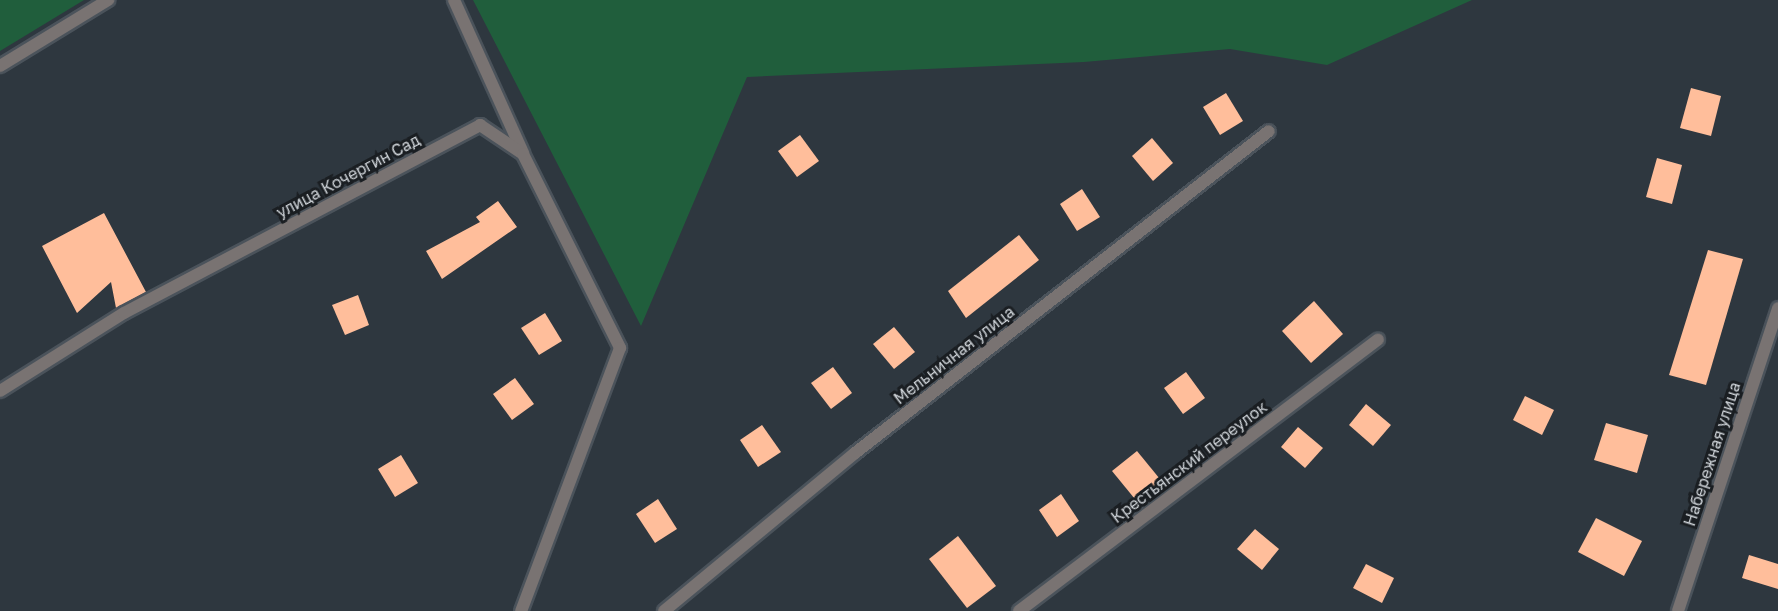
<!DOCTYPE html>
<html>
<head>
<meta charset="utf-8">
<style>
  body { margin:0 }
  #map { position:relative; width:1778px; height:611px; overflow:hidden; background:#2e373f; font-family:"Golos Text",sans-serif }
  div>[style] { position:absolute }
  .green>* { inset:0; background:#205e3c }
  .building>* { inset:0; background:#ffbe9b }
  .roads { filter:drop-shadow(2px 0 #4b535b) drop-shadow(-2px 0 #4b535b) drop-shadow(0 2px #4b535b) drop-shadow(0 -2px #4b535b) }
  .minor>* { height:12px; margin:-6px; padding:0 6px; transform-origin:6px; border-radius:6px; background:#797372 }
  span { translate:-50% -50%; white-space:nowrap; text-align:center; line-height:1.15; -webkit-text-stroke:6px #1a1e22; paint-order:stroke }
  .street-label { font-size:16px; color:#d0d5da }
</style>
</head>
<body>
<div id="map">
  <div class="green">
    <i style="clip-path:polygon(0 0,84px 0,0 51px)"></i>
    <i style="clip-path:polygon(473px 0,1472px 0,1327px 65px,1230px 49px,1084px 62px,747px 77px,641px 326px)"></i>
  </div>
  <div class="building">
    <i style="clip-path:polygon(1691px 88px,1721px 96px,1711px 136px,1680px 128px)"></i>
    <i style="clip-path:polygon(1226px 93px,1243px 121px,1220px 135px,1203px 107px)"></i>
    <i style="clip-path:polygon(800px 135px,819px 161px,797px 177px,778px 151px)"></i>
    <i style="clip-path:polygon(1152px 138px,1173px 163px,1153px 181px,1132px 156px)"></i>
    <i style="clip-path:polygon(1657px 158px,1682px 165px,1672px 204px,1646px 197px)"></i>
    <i style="clip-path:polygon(1082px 189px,1100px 217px,1077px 231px,1060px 204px)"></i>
    <i style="clip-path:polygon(498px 201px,517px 227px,442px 279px,426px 251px,480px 222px,476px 217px)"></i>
    <i style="clip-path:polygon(104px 213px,146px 292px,116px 308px,111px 282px,77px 313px,42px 246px)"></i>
    <i style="clip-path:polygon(1019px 235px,1039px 260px,966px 318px,948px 291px)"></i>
    <i style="clip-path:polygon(1708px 250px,1743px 259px,1706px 385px,1669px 375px)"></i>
    <i style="clip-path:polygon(358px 295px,369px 325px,345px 335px,332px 305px)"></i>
    <i style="clip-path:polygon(1314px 301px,1343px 334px,1311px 363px,1282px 331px)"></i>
    <i style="clip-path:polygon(545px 313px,562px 341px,539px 355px,521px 328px)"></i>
    <i style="clip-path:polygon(894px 327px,915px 352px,894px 369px,873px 344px)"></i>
    <i style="clip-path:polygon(833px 367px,852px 393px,831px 409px,811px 383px)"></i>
    <i style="clip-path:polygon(1186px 372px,1205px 398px,1183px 414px,1164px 388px)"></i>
    <i style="clip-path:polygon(515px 378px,534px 404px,512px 420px,493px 394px)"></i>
    <i style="clip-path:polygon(1525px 396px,1554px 410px,1542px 435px,1513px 420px)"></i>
    <i style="clip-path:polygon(1366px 404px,1391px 425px,1373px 446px,1349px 425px)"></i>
    <i style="clip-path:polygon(1606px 423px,1648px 435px,1637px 473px,1594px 460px)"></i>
    <i style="clip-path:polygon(762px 425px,781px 452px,758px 467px,740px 440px)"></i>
    <i style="clip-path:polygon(1298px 427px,1323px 448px,1305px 468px,1281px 447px)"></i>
    <i style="clip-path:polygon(1137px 451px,1164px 484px,1139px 504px,1112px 471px)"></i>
    <i style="clip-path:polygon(401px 455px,418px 483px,395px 497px,378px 469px)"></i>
    <i style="clip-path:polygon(1061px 494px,1079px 521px,1057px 537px,1039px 510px)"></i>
    <i style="clip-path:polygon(658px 499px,677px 529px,655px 543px,636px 514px)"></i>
    <i style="clip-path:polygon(1596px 518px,1642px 541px,1624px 576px,1578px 552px)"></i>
    <i style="clip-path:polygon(1255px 529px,1279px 549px,1262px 570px,1237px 549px)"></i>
    <i style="clip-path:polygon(958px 536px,996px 586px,967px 608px,929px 559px)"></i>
    <i style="clip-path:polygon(1749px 555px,1778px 564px,1778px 589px,1742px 578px)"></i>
    <i style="clip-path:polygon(1366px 564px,1394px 578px,1382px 603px,1353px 588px)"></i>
  </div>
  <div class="roads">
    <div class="minor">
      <i style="left:454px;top:0;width:168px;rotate:65.7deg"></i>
      <i style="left:0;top:66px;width:127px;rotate:-31.4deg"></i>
      <i style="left:0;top:391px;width:146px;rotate:-32.2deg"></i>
      <i style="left:124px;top:313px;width:403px;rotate:-27.8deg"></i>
      <i style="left:480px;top:125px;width:52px;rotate:34deg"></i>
      <i style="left:523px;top:154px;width:217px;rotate:63.4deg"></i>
      <i style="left:620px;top:348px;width:281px;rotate:110.6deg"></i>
      <i style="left:664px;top:611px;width:248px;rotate:-39.6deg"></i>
      <i style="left:855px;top:453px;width:524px;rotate:-37.87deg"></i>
      <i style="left:1019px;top:611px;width:450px;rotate:-37.1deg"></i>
      <i style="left:1678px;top:611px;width:319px;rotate:-71.7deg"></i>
    </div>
  </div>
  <div class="street-label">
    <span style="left:348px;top:176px;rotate:-28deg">улица Кочергин Сад</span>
    <span style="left:954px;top:355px;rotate:-38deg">Мельничная улица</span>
    <span style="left:1712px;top:454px;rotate:-72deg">Набережная улица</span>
    <span style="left:1189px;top:462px;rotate:-37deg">Крестьянский переулок</span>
  </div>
</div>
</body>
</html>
